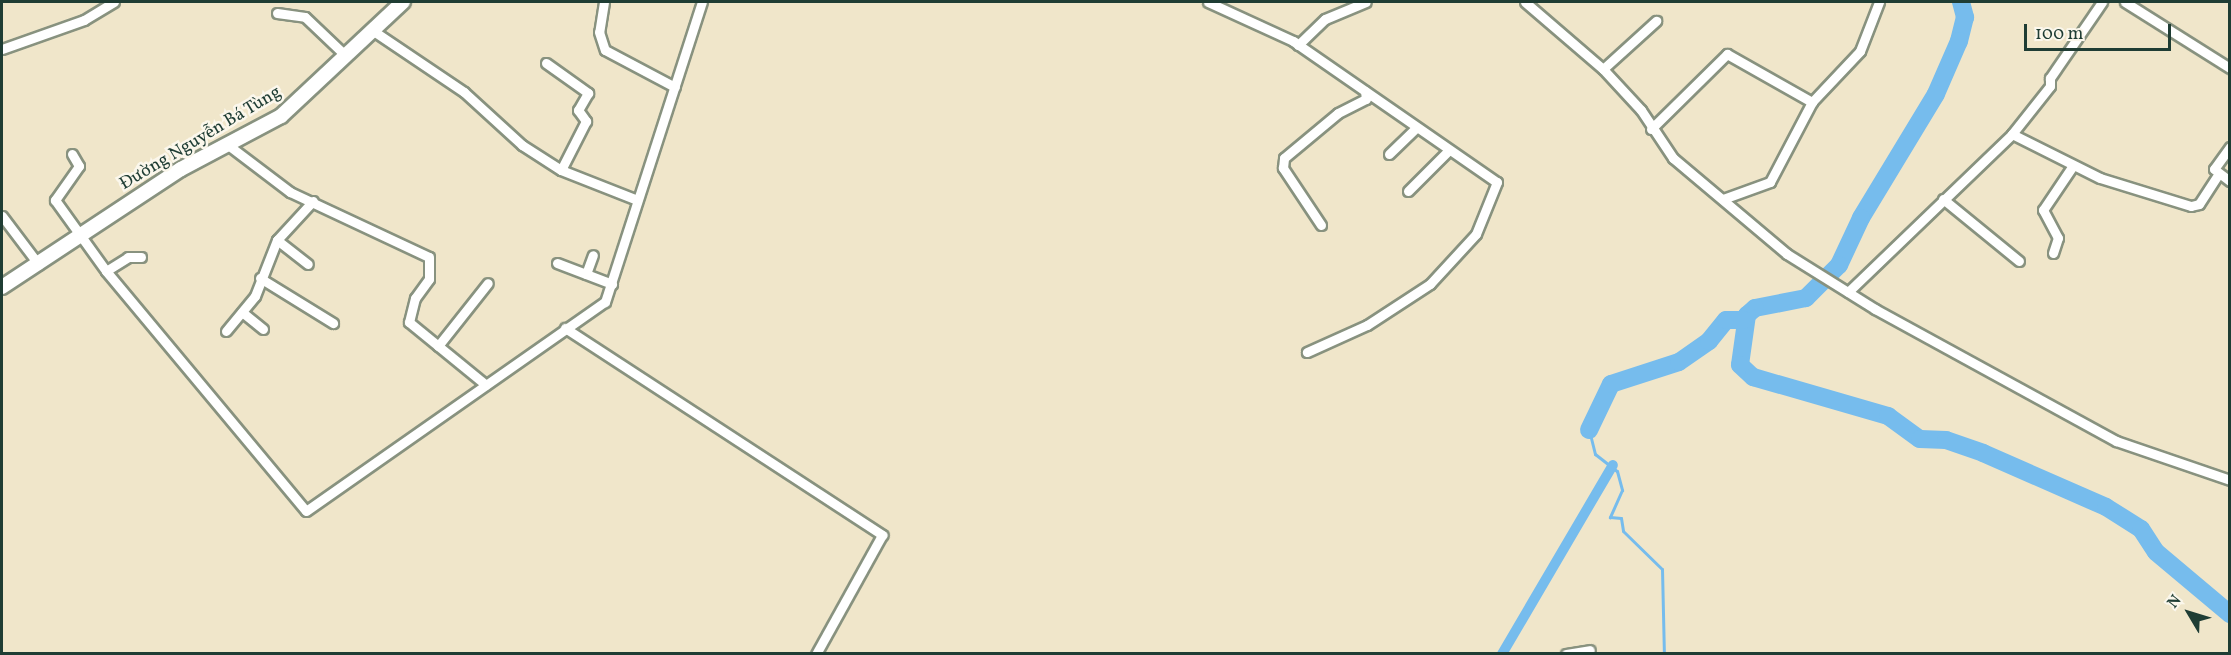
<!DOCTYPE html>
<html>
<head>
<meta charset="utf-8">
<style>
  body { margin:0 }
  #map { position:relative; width:2231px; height:655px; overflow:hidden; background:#f0e6ca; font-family:Vollkorn,serif }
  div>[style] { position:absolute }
  .stream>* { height:3px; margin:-1.5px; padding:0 1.5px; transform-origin:1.5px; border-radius:1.5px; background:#76bced }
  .canal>* { height:10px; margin:-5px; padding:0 5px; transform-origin:5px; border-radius:5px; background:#76bced }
  .river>* { height:18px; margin:-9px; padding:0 9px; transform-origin:9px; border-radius:9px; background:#76bced }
  .roads { filter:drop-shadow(2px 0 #88927f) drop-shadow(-2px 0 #88927f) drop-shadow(0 2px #88927f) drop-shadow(0 -2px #88927f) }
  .street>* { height:9px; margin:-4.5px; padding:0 4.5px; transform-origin:4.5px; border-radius:4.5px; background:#fff }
  .secondary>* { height:14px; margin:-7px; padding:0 7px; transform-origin:7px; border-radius:7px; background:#fff }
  span { translate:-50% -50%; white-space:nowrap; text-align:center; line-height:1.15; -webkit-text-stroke:5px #fbf7ec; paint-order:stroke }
  .street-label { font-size:18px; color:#1f3d34 }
  .frame { position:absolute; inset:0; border:3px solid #1f3d34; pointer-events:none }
  .north { position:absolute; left:2159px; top:583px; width:60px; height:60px; -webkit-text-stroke:4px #fbf7ec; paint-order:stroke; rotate:308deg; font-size:16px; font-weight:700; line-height:24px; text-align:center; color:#1f3d34 }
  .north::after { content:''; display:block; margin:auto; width:21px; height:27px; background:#1f3d34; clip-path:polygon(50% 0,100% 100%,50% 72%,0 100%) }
  .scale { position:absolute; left:2024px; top:24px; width:147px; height:27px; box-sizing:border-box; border:3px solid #1f3d34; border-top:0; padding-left:8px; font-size:18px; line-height:21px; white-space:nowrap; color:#1f3d34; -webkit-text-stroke:4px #fbf7ec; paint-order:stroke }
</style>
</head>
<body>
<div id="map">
  <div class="stream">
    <i style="left:1589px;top:430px;width:25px;rotate:76deg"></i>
    <i style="left:1595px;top:454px;width:28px;rotate:38deg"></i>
    <i style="left:1617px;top:471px;width:20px;rotate:75deg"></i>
    <i style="left:1622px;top:490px;width:30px;rotate:114deg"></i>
    <i style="left:1610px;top:517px;width:11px;rotate:5deg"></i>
    <i style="left:1621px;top:518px;width:13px;rotate:81deg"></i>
    <i style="left:1623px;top:531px;width:54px;rotate:44.3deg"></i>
    <i style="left:1662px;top:569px;width:85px;rotate:88.7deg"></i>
  </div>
  <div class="canal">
    <i style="left:1502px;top:654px;width:219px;rotate:-59.6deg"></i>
  </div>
  <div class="river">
    <i style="left:1961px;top:2px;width:16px;rotate:75deg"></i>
    <i style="left:1965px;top:17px;width:25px;rotate:104deg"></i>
    <i style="left:1959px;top:41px;width:58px;rotate:113.5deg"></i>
    <i style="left:1936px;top:94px;width:145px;rotate:121.2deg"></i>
    <i style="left:1861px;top:218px;width:52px;rotate:115.1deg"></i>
    <i style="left:1839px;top:265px;width:47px;rotate:135deg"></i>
    <i style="left:1806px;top:298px;width:52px;rotate:168.9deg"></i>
    <i style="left:1755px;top:308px;width:11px;rotate:139deg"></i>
    <i style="left:1747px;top:315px;width:50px;rotate:98deg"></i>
    <i style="left:1740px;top:365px;width:18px;rotate:43deg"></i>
    <i style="left:1753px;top:377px;width:141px;rotate:16.1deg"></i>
    <i style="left:1888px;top:416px;width:39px;rotate:36deg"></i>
    <i style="left:1920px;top:439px;width:26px;rotate:2deg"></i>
    <i style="left:1946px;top:440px;width:39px;rotate:19deg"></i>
    <i style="left:1983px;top:453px;width:134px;rotate:23.7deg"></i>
    <i style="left:2106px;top:507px;width:41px;rotate:32.2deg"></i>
    <i style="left:2141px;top:529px;width:27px;rotate:57deg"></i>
    <i style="left:2156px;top:552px;width:97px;rotate:40deg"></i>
    <i style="left:1589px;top:430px;width:51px;rotate:-64.4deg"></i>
    <i style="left:1611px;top:384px;width:71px;rotate:-17.9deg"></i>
    <i style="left:1679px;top:362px;width:37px;rotate:-35deg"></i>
    <i style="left:1709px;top:341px;width:27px;rotate:-51deg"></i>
    <i style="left:1726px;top:320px;width:18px"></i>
  </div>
  <div class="roads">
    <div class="street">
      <i style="left:604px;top:2px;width:30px;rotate:99deg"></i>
      <i style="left:599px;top:32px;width:19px;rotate:72deg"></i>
      <i style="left:605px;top:50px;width:79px;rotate:27.9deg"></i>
      <i style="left:1208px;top:2px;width:94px;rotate:24.6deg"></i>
      <i style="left:1293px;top:41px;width:248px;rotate:34.7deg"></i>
      <i style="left:1497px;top:182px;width:56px;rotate:112deg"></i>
      <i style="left:1476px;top:234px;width:68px;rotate:132.6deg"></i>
      <i style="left:1430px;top:284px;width:75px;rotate:146.9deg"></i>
      <i style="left:1367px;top:325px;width:66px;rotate:155.8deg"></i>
      <i style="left:1525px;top:2px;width:103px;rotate:40.7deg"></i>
      <i style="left:1603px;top:69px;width:56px;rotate:47.2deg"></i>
      <i style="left:1641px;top:110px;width:58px;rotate:56.3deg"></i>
      <i style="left:1673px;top:158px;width:149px;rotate:40.1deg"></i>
      <i style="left:1787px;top:254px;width:104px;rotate:32deg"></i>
      <i style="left:1875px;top:309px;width:275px;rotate:28.7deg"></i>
      <i style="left:2116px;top:441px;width:120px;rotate:18.9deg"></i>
      <i style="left:2125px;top:2px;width:124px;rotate:32.2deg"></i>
      <i style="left:277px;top:13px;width:28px;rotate:8deg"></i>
      <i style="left:305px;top:17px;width:57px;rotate:43.6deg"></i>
      <i style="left:372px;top:30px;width:111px;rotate:34deg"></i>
      <i style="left:464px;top:92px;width:79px;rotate:42.4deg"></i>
      <i style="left:522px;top:145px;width:46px;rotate:32.7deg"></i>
      <i style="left:561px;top:170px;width:82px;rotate:21.5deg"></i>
      <i style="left:1298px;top:45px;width:37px;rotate:-44deg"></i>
      <i style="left:1325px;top:19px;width:44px;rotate:-22.5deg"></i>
      <i style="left:2px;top:49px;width:87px;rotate:-19.5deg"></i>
      <i style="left:84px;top:20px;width:35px;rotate:-31deg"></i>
      <i style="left:546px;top:63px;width:52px;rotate:35.5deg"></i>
      <i style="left:588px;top:93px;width:20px;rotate:120deg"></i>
      <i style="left:578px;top:110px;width:14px;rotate:54deg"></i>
      <i style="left:586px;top:121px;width:55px;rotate:117deg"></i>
      <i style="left:1603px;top:69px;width:72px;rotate:-42.2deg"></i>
      <i style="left:1651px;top:129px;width:107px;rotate:-44.6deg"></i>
      <i style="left:1727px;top:54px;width:98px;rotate:29.5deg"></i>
      <i style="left:2012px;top:134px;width:98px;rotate:26.6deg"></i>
      <i style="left:2100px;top:178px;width:95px;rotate:17.1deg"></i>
      <i style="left:2191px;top:206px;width:8px;rotate:-14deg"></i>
      <i style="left:2199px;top:204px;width:35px;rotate:-57deg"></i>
      <i style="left:228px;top:145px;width:78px;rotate:37.2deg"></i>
      <i style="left:290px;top:192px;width:153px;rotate:25.1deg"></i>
      <i style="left:429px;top:257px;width:22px;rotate:90deg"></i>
      <i style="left:429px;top:279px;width:24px;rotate:126deg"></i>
      <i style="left:415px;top:298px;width:25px;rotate:104deg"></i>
      <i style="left:409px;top:322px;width:99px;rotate:39.3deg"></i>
      <i style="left:2230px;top:147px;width:27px;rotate:126deg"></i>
      <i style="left:2214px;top:169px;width:20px;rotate:37deg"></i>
      <i style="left:72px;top:154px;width:14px;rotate:60deg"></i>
      <i style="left:79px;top:166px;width:42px;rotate:125.2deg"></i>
      <i style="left:55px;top:200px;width:87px;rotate:54.3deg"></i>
      <i style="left:106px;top:271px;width:312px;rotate:50.2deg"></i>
      <i style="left:306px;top:511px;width:365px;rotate:-35deg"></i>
      <i style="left:605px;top:302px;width:315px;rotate:-72.1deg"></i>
      <i style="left:1389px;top:154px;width:37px;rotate:-44deg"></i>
      <i style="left:1408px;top:191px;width:58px;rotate:-45deg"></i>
      <i style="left:1723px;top:199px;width:50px;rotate:-19.9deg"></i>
      <i style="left:1770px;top:182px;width:90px;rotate:-62.3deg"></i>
      <i style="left:1812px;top:102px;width:70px;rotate:-46.7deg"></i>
      <i style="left:1860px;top:51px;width:53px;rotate:-68.8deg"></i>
      <i style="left:1943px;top:199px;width:98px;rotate:39.2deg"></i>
      <i style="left:2px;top:216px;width:61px;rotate:52.9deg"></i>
      <i style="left:1321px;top:225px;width:69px;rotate:-123.7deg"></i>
      <i style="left:1283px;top:168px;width:10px;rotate:-84deg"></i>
      <i style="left:1284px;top:158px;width:70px;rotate:-39.8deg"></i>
      <i style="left:1338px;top:113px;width:31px;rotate:-27deg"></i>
      <i style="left:1366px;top:99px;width:8px;rotate:-97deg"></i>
      <i style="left:277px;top:240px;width:39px;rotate:38deg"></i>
      <i style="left:2053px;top:253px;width:16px;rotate:-72deg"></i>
      <i style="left:2058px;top:238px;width:32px;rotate:-118deg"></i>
      <i style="left:2043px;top:210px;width:52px;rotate:-56deg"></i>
      <i style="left:557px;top:263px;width:59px;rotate:20.9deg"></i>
      <i style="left:106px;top:271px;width:26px;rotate:-32deg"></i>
      <i style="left:128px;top:257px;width:13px"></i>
      <i style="left:586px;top:274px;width:20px;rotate:-70deg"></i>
      <i style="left:260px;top:278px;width:86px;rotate:31.7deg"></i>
      <i style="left:1848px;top:292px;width:228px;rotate:-43.9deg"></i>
      <i style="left:2012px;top:134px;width:61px;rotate:-51.6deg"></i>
      <i style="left:2050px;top:86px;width:8px;rotate:-90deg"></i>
      <i style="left:2050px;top:78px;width:92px;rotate:-55.6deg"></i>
      <i style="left:242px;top:312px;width:27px;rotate:39deg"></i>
      <i style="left:565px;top:328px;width:379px;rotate:33.1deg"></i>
      <i style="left:882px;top:535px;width:136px;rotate:119deg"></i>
      <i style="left:226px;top:331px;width:45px;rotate:-50.4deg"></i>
      <i style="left:255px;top:296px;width:60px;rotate:-68.6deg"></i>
      <i style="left:277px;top:240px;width:53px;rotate:-47.3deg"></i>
      <i style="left:438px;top:346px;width:80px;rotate:-51.6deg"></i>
      <i style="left:1566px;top:654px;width:24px;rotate:-9deg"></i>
    </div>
    <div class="secondary">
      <i style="left:2px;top:287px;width:214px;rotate:-33.4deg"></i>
      <i style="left:181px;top:169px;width:113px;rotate:-27.9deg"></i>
      <i style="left:281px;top:116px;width:167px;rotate:-43.1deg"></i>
    </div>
  </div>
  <div class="street-label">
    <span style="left:201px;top:139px;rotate:-31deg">Đường Nguyễn Bá Tùng</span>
  </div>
  <div class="frame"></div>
  <div class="north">N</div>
  <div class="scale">100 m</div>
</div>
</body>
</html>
